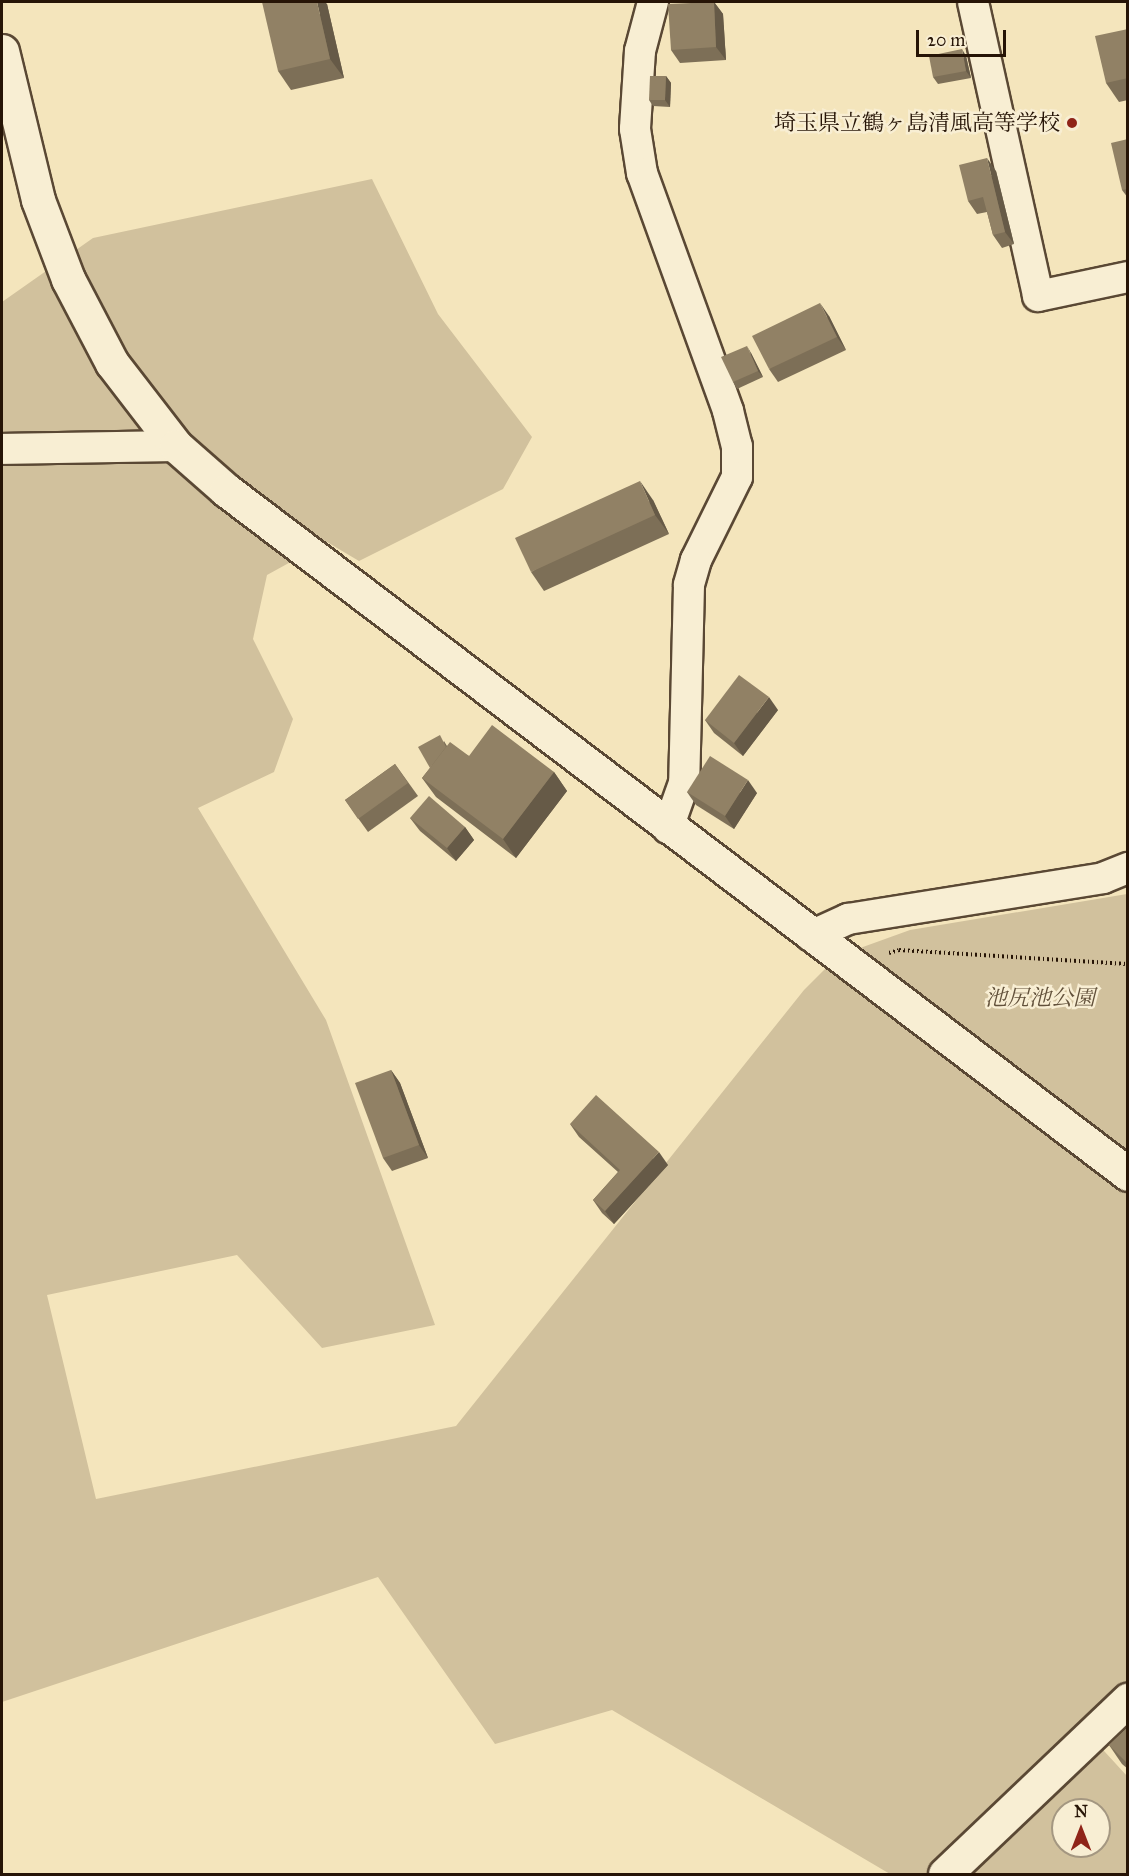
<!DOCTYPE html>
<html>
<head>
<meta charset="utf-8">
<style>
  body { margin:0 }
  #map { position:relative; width:1129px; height:1876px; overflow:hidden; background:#f4e5bc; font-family:"IM FELL Great Primer","Noto Serif JP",serif }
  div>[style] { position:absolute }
  .green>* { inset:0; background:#d1c19d }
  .path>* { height:4px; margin-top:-2px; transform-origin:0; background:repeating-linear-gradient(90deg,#261406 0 1.5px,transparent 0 4.5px) }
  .roads { filter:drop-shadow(2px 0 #5a4834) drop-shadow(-2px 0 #5a4834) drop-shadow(0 2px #5a4834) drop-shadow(0 -2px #5a4834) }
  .minor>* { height:30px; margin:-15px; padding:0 15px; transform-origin:15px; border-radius:15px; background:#f8eed3 }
  .tertiary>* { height:33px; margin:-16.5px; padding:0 16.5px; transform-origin:16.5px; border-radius:16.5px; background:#f8eed3 }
  .wall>* { inset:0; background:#7d6f57 }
  .shaded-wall>* { inset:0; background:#665a47 }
  .building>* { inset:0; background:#918165 }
  .dots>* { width:16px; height:16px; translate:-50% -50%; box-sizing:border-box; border:3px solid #f8eed3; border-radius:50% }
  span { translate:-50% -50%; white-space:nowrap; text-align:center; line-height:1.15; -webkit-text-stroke:5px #f8eed3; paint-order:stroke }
  .poi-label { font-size:22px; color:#261406 }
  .right { translate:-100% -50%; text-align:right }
  .park-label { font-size:22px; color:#62513b; font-style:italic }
  .frame { position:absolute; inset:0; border:3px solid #261406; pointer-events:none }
  .north { position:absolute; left:1051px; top:1798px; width:60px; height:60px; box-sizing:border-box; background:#f8eed3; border:2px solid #a49781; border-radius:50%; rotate:0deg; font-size:16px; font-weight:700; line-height:24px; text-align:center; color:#261406 }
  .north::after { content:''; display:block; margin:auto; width:21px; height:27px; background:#8f2418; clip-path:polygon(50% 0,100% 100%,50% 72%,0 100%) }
  .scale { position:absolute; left:916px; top:30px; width:90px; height:27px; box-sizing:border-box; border:3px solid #261406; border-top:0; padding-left:8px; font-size:18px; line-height:21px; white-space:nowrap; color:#261406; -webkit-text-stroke:4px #f8eed3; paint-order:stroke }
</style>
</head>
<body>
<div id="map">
  <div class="green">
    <i style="clip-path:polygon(evenodd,372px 179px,438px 314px,532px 437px,503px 489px,359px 561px,327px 542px,267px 575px,253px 639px,293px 719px,274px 772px,198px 808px,326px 1020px,435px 1325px,322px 1348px,237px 1255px,47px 1295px,96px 1499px,456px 1426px,804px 990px,838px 956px,910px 930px,1127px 894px,1127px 1684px,1083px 1728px,1127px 1776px,1127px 1874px,890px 1874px,612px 1710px,495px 1744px,378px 1577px,2px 1702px,2px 302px,93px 238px,372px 179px,1063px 1810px,1099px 1810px,1099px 1846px,1063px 1846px,1063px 1810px)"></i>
  </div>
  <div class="path">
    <i style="left:889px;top:953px;width:10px;rotate:-17deg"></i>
    <i style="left:899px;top:950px;width:229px;rotate:3.5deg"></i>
  </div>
  <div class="roads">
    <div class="minor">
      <i style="left:653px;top:2px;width:51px;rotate:104.9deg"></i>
      <i style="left:640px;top:51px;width:78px;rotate:93.7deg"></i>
      <i style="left:635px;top:129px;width:45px;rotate:81deg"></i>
      <i style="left:642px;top:173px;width:253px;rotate:70.1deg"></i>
      <i style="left:728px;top:411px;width:36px;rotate:76deg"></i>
      <i style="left:737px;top:446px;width:31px;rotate:90deg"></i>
      <i style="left:737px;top:477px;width:93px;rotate:116.3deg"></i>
      <i style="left:696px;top:560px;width:26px;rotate:106deg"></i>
      <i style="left:689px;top:585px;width:198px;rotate:91.4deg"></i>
      <i style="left:684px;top:783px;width:48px;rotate:109.6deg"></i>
      <i style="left:973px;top:2px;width:301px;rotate:77.5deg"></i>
      <i style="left:1038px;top:296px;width:92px;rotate:-11.9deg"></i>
      <i style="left:2px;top:449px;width:174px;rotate:-1deg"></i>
      <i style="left:811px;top:936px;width:41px;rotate:-24.7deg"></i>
      <i style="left:848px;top:919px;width:258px;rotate:-9.1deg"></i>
      <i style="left:1103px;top:878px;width:27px;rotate:-22deg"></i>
    </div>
    <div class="tertiary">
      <i style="left:2px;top:51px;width:153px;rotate:76.4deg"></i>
      <i style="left:38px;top:200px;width:85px;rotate:69.2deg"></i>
      <i style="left:68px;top:279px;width:95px;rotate:62.4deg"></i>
      <i style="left:112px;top:363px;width:105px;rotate:52.4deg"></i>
      <i style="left:176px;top:446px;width:67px;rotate:41.3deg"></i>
      <i style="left:226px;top:490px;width:1132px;rotate:37.17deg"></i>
      <i style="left:945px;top:1874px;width:253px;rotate:-43.6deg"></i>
    </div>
  </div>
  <div class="wall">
    <i style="clip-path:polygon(714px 2px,723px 14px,726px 60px,680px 63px,671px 50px)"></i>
    <i style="clip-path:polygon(327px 4px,344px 78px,291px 90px,278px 71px)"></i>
    <i style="clip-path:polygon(1128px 29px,1128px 100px,1119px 102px,1106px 83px)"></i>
    <i style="clip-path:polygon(966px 56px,971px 78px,938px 84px,933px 77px)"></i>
    <i style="clip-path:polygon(666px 76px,671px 83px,670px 107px,653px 106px,649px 100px)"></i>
    <i style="clip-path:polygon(1128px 139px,1128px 198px,1122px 190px)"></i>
    <i style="clip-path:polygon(996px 171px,1014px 244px,1002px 248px,993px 235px,987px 212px,977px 214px,968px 201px)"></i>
    <i style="clip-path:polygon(829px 316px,846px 350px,778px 382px,769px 369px)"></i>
    <i style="clip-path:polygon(751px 353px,763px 377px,737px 389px,733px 382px)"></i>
    <i style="clip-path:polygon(653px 500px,669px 534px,544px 591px,531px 572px)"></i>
    <i style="clip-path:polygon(778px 710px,743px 756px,714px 733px,705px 720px)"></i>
    <i style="clip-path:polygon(444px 741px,447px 746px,469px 756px,554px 772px,567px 791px,516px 858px,436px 797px,422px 778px,430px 768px)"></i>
    <i style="clip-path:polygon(395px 764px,418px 796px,368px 832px,345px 800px)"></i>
    <i style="clip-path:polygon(687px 792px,757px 793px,734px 829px,696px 805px)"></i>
    <i style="clip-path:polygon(410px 818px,465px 827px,474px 840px,456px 861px,420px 831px)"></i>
    <i style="clip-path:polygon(391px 1070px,400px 1083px,428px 1158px,392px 1171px,383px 1158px)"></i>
    <i style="clip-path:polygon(570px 1124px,668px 1165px,614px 1224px,602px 1213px,593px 1200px,618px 1172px,579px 1137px)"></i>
    <i style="clip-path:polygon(1128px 1727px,1128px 1769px,1122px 1764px,1109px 1745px)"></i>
  </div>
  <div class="shaded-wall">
    <i style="clip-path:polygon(317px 2px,325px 2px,327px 4px,344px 78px,330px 59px)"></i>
    <i style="clip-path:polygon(714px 2px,723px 14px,726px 60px,716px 47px)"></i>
    <i style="clip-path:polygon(962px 49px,966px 56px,971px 78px,966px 71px)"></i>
    <i style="clip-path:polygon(666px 76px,671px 83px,670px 107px,665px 100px)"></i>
    <i style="clip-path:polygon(987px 158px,996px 171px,1014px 244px,1005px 232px)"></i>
    <i style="clip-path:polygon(820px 303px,829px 316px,846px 350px,837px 337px)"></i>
    <i style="clip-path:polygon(747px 346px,751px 353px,763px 377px,758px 371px)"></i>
    <i style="clip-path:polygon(640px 481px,653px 500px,669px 534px,655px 515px)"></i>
    <i style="clip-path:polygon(769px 697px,778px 710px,743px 756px,734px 743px)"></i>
    <i style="clip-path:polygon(554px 772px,567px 791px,516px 858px,503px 839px)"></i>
    <i style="clip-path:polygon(748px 780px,757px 793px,734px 829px,725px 816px)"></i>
    <i style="clip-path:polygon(465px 827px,474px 840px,456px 861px,447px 848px)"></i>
    <i style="clip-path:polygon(391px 1070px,400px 1083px,428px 1158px,419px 1145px)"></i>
    <i style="clip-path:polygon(659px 1152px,668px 1165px,614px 1224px,605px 1211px)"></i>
  </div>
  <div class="building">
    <i style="clip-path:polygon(262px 2px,317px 2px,330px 59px,278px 71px)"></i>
    <i style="clip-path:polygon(714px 2px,716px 47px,671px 50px,668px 4px)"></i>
    <i style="clip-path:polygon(1128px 29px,1128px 78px,1106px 83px,1095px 36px)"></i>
    <i style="clip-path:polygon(962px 49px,966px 71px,933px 77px,929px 56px)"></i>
    <i style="clip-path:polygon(650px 76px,666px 76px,665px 100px,649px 100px)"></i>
    <i style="clip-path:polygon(1128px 139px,1128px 189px,1122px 190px,1111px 143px)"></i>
    <i style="clip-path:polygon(987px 158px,1005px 232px,993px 235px,983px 197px,968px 201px,959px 165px)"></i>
    <i style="clip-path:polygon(820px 303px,837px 337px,769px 369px,752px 336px)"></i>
    <i style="clip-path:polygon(747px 346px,758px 371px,733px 382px,721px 357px)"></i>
    <i style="clip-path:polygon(640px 481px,655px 515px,531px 572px,515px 538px)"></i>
    <i style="clip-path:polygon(739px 675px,769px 697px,734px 743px,705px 720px)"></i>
    <i style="clip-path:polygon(492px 725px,554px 772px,503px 839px,422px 778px,450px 742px,469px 756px)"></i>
    <i style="clip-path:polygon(440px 735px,446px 747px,430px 768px,418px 747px)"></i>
    <i style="clip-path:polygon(710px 756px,748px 780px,725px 816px,687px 792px)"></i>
    <i style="clip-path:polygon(395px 764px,408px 783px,358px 819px,345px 800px)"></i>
    <i style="clip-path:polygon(429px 796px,465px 827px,447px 848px,410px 818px)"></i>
    <i style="clip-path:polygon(391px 1070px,419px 1145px,383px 1158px,355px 1083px)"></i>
    <i style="clip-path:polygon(596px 1095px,659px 1152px,605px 1211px,593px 1200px,620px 1170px,570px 1124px)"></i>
    <i style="clip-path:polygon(1128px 1727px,1128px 1764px,1109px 1745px)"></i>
  </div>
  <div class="dots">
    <i style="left:1072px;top:123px;background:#8f2418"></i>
  </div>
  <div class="poi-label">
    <span class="right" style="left:1060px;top:123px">埼玉県立鶴ヶ島清風高等学校</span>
  </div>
  <div class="park-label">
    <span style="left:1040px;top:998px">池尻池公園</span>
  </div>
  <div class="frame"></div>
  <div class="north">N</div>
  <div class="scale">20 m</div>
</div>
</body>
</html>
